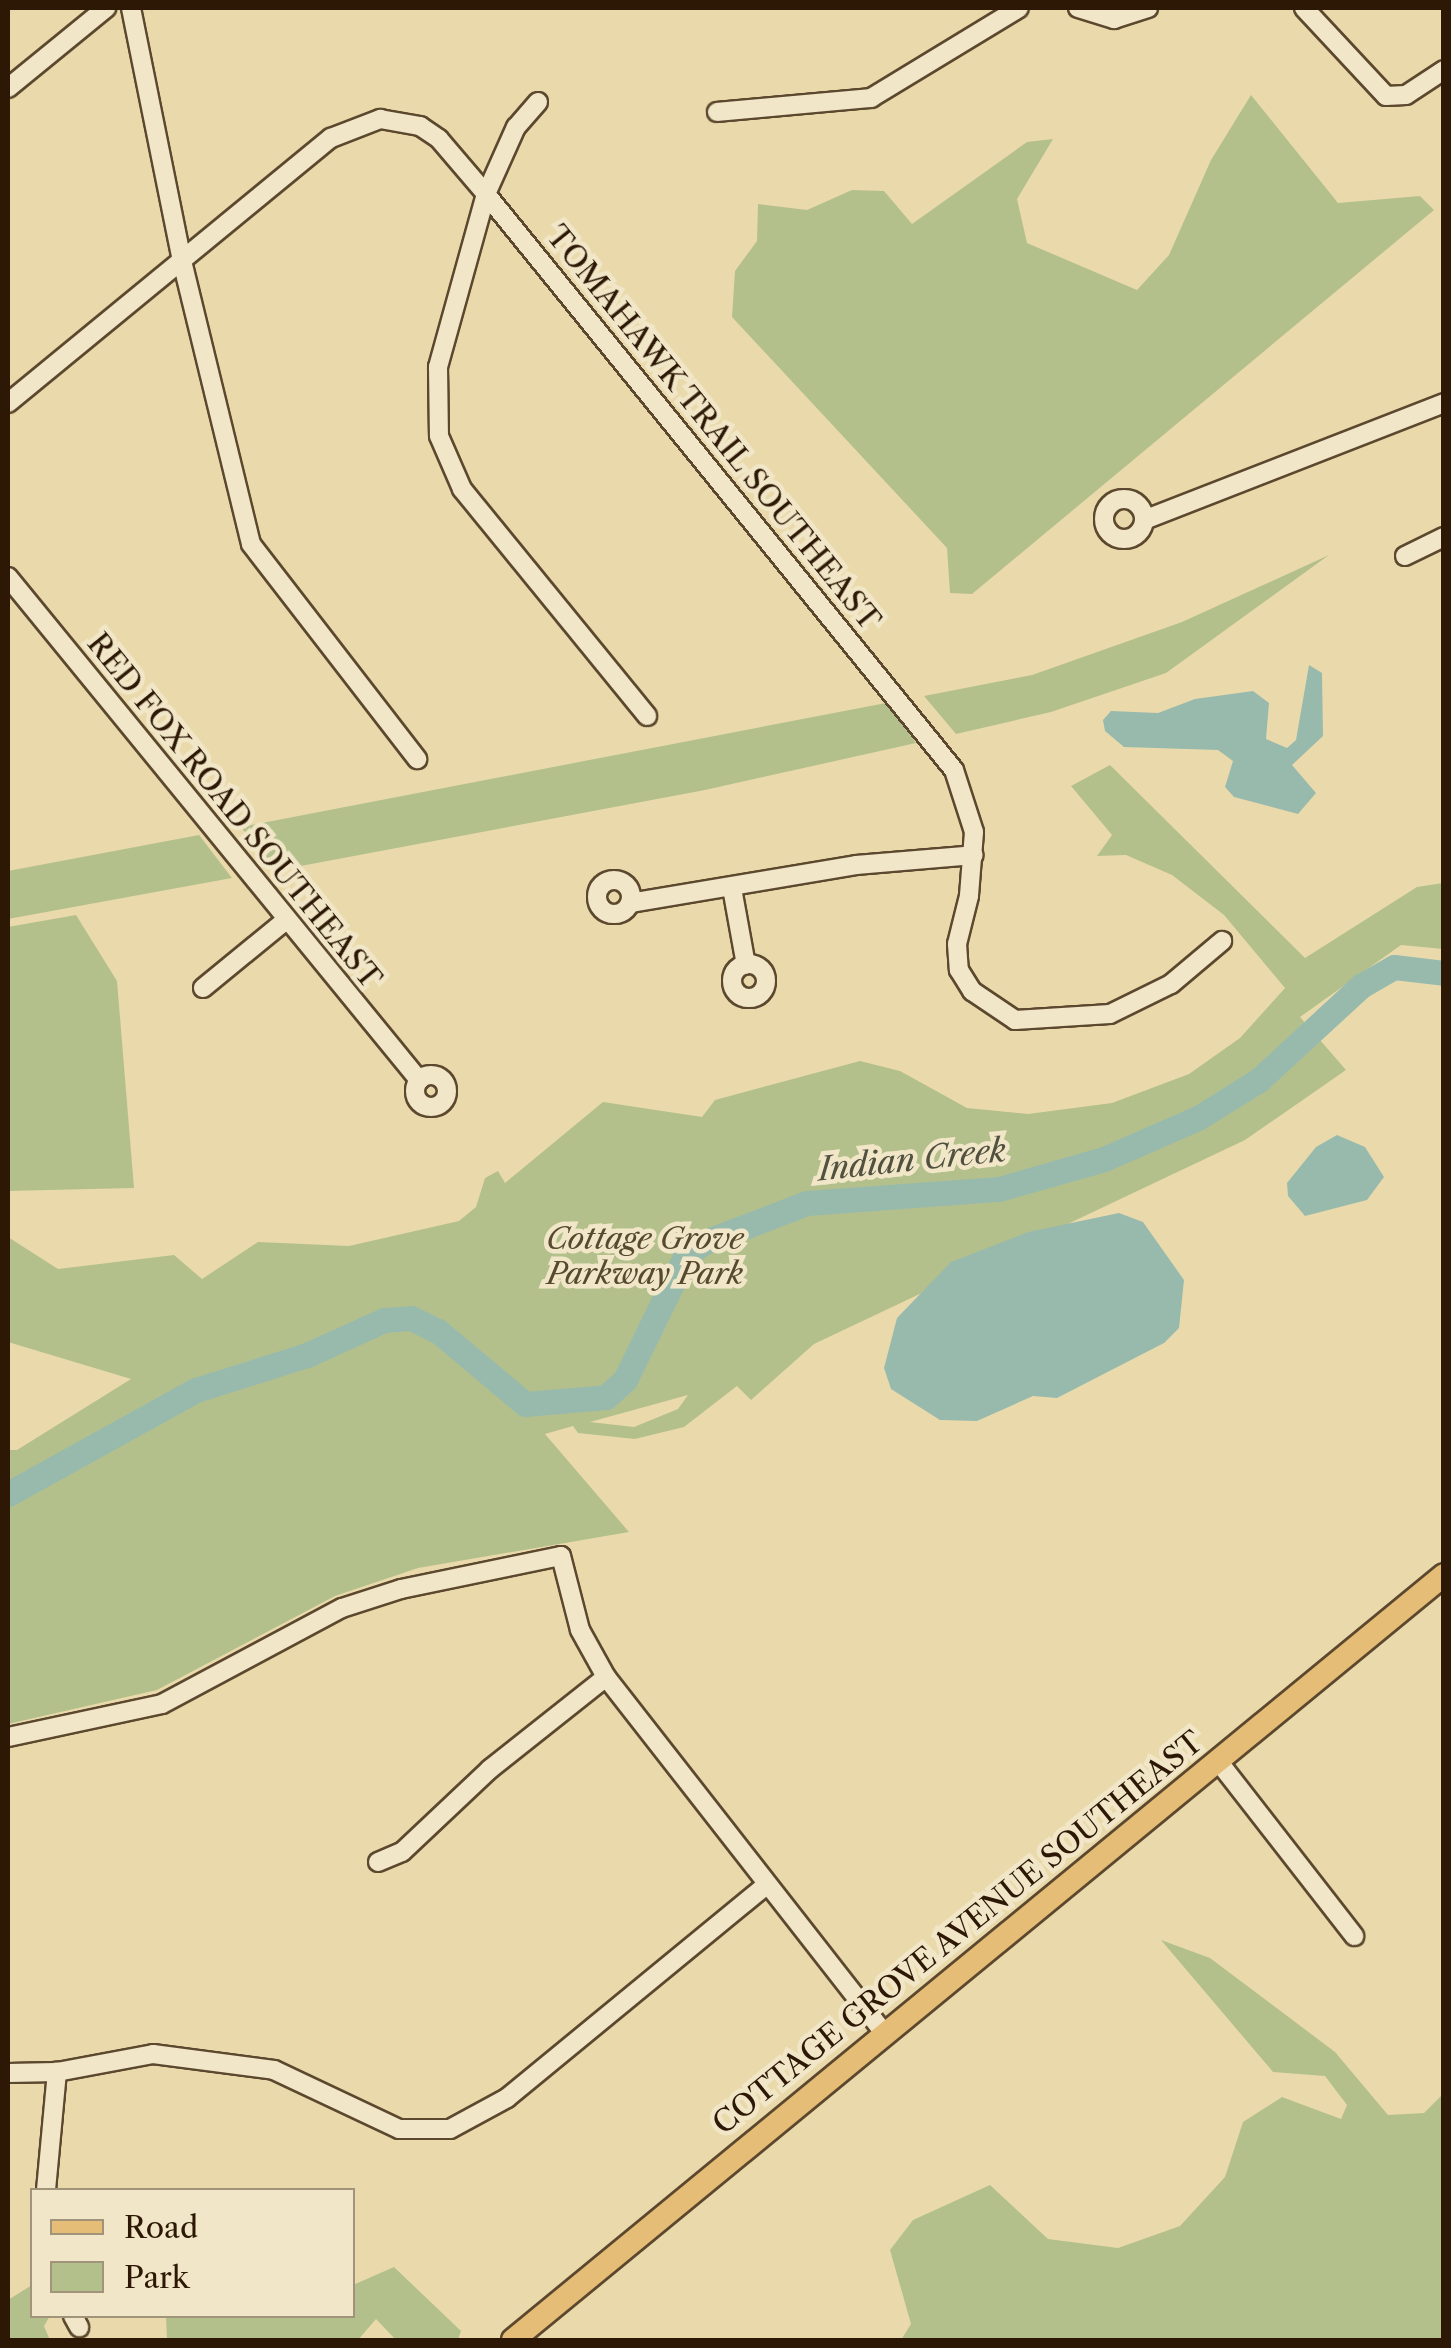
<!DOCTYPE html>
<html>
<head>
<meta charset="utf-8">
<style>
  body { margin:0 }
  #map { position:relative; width:1451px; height:2348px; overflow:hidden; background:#eadaab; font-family:"Libre Caslon Text",serif }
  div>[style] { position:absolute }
  .green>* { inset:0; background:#b4c08b }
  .water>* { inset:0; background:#98baad }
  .river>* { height:25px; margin:-12.5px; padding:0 12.5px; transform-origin:12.5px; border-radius:12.5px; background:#98baad }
  .roads { filter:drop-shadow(2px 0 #5c482e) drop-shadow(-2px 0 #5c482e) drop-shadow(0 2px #5c482e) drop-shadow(0 -2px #5c482e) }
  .minor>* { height:18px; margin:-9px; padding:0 9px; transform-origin:9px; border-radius:9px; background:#f1e7c8 }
  .minor>.ring { margin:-9px; padding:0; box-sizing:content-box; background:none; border:18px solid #f1e7c8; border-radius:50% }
  .major>* { height:22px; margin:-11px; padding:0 11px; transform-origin:11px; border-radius:11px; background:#e5bd76 }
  span { translate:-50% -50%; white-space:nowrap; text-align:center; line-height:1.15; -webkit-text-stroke:9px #f1e7c8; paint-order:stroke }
  .street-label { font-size:30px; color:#2c1805 }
  .park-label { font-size:30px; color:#554a2d; font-style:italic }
  .water-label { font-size:32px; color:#525140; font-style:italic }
  .frame { position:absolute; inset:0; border:10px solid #2c1805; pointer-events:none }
  .legend { position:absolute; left:30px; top:2188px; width:325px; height:130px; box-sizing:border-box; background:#f1e7c8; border:2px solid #a2947a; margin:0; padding:12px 18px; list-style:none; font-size:30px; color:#2c1805 }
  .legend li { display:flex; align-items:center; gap:20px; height:50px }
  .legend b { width:50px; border:2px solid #a2947a }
</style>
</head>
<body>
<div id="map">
  <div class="green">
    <i style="clip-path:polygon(1251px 95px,1338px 203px,1420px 196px,1434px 210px,972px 594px,950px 593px,947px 548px,732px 317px,735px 271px,757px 241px,758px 204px,807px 210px,852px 190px,884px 191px,912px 224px,1027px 142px,1053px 139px,1017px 199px,1027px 243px,1137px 290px,1169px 255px,1211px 160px)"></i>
    <i style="clip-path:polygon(1329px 555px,1166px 673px,1051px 712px,956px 734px,924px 696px,1032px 675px,1182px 622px)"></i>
    <i style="clip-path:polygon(886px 703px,916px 743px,705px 790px,274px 871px,241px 827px)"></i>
    <i style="clip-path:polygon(evenodd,1110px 765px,1305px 958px,1417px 887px,1443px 883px,1443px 949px,1401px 945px,1300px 1017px,1346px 1070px,1245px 1140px,814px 1344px,751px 1400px,737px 1386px,684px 1427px,635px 1439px,578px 1433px,573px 1426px,545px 1434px,629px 1532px,418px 1568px,335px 1596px,157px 1690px,8px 1724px,8px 1450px,17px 1450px,131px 1379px,8px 1342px,8px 1237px,58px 1269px,174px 1255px,202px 1279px,258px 1242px,349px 1246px,459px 1221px,476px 1207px,485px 1178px,498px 1171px,505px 1183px,603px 1102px,702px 1117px,715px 1100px,860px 1061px,900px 1071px,967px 1108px,1028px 1114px,1112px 1103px,1189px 1074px,1240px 1038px,1285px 988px,1224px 915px,1172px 875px,1126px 855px,1097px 856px,1112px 835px,1071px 786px,1110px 765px,688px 1395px,678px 1409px,634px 1427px,590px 1422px,688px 1395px)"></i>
    <i style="clip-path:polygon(199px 835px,232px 878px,8px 919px,8px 871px)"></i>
    <i style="clip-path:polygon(76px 915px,117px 981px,134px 1188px,8px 1191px,8px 927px)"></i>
    <i style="clip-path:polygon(1161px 1940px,1210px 1958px,1335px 2052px,1388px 2115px,1424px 2113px,1443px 2094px,1443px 2340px,901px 2340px,911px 2324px,890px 2250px,913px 2220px,990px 2185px,1048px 2239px,1118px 2248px,1180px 2226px,1225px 2177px,1243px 2122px,1282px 2097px,1341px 2119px,1347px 2105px,1325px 2076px,1273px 2072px)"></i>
    <i style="clip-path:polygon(394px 2267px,461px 2331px,458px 2340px,396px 2340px,376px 2319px,358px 2340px,167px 2340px,166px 2316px,352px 2316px,353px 2285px)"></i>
    <i style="clip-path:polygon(32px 2285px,32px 2316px,50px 2316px,44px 2326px,50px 2340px,8px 2340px,8px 2300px)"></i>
  </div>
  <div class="water">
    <i style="clip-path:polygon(1309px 665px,1322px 673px,1323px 736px,1292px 765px,1316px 793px,1298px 814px,1234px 797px,1225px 787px,1233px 761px,1218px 750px,1124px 747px,1105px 731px,1103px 720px,1111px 711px,1158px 713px,1195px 699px,1253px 691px,1269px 703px,1266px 739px,1287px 748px,1296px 740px)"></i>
    <i style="clip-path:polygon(1337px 1135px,1365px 1147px,1384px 1177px,1367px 1200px,1305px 1216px,1288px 1196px,1287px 1183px,1316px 1147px)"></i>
    <i style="clip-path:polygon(1119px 1213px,1143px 1222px,1184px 1280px,1179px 1328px,1164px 1343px,1057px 1398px,1033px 1396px,977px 1421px,940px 1420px,891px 1389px,884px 1368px,897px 1318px,951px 1262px,1028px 1232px)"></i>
  </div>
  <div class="river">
    <i style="left:8px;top:1494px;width:215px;rotate:-29deg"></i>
    <i style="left:196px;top:1390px;width:116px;rotate:-17.5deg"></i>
    <i style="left:307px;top:1355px;width:85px;rotate:-24.4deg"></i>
    <i style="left:384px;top:1320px;width:27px;rotate:-4deg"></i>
    <i style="left:411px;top:1318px;width:30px;rotate:26deg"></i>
    <i style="left:438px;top:1331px;width:114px;rotate:40deg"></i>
    <i style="left:525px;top:1404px;width:81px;rotate:-4.9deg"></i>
    <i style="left:606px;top:1397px;width:25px;rotate:-42deg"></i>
    <i style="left:625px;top:1380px;width:137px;rotate:-64deg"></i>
    <i style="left:685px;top:1257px;width:22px;rotate:-39deg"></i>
    <i style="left:702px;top:1243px;width:112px;rotate:-20.9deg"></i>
    <i style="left:807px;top:1203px;width:193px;rotate:-4.2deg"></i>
    <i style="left:999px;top:1189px;width:109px;rotate:-15.9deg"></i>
    <i style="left:1104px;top:1159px;width:103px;rotate:-23.6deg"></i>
    <i style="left:1198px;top:1118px;width:72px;rotate:-31.9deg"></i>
    <i style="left:1259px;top:1080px;width:139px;rotate:-42.7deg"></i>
    <i style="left:1361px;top:986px;width:38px;rotate:-30deg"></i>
    <i style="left:1394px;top:967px;width:50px;rotate:6.8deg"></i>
  </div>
  <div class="roads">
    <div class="minor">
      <i style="left:131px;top:8px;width:258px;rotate:78.6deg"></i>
      <i style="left:182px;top:261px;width:291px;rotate:76.3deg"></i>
      <i style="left:251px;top:544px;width:272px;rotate:52.3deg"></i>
      <i style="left:1078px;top:8px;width:38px;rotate:17deg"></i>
      <i style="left:1114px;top:19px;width:36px;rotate:-18deg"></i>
      <i style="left:1304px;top:8px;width:120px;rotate:47deg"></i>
      <i style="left:1386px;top:96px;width:20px;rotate:-3deg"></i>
      <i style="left:1406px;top:95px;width:45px;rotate:-33.3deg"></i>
      <i style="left:8px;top:88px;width:127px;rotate:-39.2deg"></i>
      <i style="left:538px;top:102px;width:33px;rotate:131deg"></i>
      <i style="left:516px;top:127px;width:73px;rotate:114.1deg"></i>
      <i style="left:486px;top:194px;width:180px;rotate:105.5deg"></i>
      <i style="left:438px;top:367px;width:69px;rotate:89.2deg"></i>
      <i style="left:439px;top:436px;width:58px;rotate:66.5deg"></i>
      <i style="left:462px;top:489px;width:293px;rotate:50.8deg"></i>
      <i style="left:717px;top:112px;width:155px;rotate:-5.2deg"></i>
      <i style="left:871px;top:98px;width:173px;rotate:-31.3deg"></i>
      <i style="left:8px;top:403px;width:418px;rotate:-39.4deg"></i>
      <i style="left:331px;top:138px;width:53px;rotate:-21.2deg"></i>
      <i style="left:380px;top:119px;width:41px;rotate:9.9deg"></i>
      <i style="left:420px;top:126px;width:23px;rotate:34deg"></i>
      <i style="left:439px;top:139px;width:72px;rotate:49.5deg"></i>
      <i style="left:486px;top:194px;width:742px;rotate:50.91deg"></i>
      <i style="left:954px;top:770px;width:65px;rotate:72.1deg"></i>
      <i style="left:974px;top:832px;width:64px;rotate:94.5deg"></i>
      <i style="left:969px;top:896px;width:49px;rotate:104deg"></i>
      <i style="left:957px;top:944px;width:26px;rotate:86deg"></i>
      <i style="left:959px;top:970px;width:25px;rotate:58deg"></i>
      <i style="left:972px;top:991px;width:52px;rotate:34deg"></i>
      <i style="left:1015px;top:1020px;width:95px;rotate:-3.6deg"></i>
      <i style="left:1110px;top:1014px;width:68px;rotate:-26.2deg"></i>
      <i style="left:1171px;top:984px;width:67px;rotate:-40.1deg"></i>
      <i class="ring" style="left:1104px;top:499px;width:22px;height:22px"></i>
      <i style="left:1144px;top:520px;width:322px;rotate:-21.3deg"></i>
      <i style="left:1405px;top:556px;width:43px;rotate:-26deg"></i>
      <i style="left:8px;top:577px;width:650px;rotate:50.75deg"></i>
      <i class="ring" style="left:597px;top:880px;width:16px;height:16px"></i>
      <i style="left:732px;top:888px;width:78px;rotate:79.7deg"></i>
      <i style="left:630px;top:903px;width:229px;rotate:-9.5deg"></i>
      <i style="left:856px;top:865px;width:118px;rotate:-4.8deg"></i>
      <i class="ring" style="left:732px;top:964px;width:16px;height:16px"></i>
      <i style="left:203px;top:988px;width:107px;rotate:-39.3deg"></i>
      <i class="ring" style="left:415px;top:1075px;width:14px;height:14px"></i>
      <i style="left:8px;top:1737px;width:157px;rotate:-12.1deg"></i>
      <i style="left:162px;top:1704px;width:204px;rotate:-28.1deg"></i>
      <i style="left:342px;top:1608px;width:62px;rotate:-17.9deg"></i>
      <i style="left:401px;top:1589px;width:163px;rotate:-11.7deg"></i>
      <i style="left:561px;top:1556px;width:76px;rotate:75.6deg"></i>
      <i style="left:580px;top:1630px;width:54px;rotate:61deg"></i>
      <i style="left:606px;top:1677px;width:452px;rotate:52deg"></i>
      <i style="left:1218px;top:1761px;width:222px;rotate:52.1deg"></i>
      <i style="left:378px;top:1862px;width:26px;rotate:-23deg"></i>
      <i style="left:402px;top:1852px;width:121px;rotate:-43.3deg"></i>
      <i style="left:490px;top:1769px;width:148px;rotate:-38.4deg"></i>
      <i style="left:8px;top:2073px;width:49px;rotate:-1.2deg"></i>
      <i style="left:57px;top:2072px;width:98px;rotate:-10.6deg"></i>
      <i style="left:153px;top:2054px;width:122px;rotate:7.5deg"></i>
      <i style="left:274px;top:2070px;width:138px;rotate:25.3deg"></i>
      <i style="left:399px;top:2129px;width:51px"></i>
      <i style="left:450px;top:2129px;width:65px;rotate:-28.5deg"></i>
      <i style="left:507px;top:2098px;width:334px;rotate:-39.4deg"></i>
      <i style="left:46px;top:2190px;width:119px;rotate:-84.7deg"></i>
      <i style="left:73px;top:2316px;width:13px;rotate:61deg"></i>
    </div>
    <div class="major">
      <i style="left:513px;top:2340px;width:1205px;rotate:-39.41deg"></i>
    </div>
  </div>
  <div class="street-label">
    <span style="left:713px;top:428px;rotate:51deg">TOMAHAWK TRAIL SOUTHEAST</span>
    <span style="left:234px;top:811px;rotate:51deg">RED FOX ROAD SOUTHEAST</span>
    <span style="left:958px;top:1933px;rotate:-39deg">COTTAGE GROVE AVENUE SOUTHEAST</span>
  </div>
  <div class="park-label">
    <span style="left:645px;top:1256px">Cottage Grove<br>Parkway Park</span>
  </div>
  <div class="water-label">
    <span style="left:912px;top:1160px;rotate:-6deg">Indian Creek</span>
  </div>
  <div class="frame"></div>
  <ul class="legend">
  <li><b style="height:12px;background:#e5bd76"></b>Road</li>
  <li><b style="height:28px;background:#b4c08b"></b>Park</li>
  </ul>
</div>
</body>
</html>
